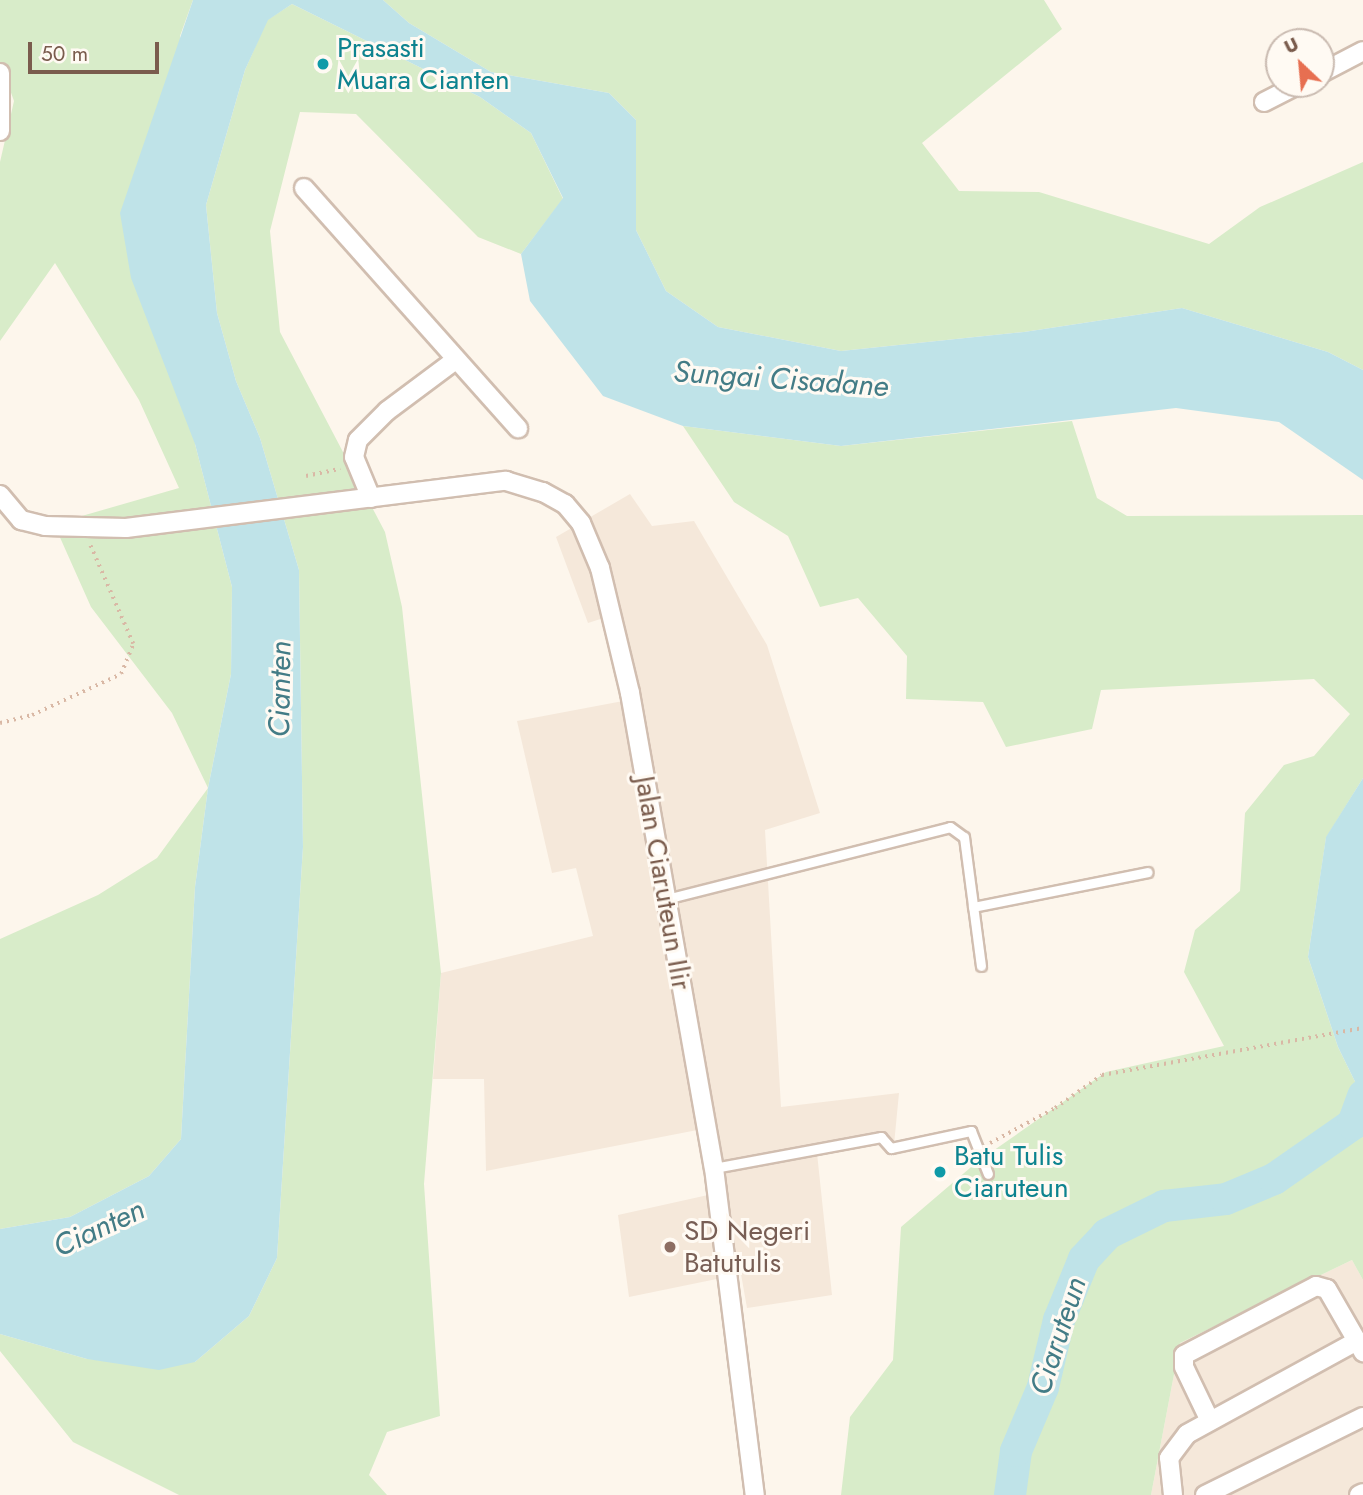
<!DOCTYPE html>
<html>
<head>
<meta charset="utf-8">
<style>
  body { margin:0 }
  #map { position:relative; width:1363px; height:1495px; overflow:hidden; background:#fdf6ec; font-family:Jost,sans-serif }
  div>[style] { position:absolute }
  .residential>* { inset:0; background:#f5e8da }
  .green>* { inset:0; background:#d8ecc9 }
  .water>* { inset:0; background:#bfe3e8 }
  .river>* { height:32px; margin:-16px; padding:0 16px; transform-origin:16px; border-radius:16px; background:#bfe3e8 }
  .path>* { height:3.5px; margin-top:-1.75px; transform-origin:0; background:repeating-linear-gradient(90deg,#d9b8a5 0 2px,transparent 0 7px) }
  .roads { filter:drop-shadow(2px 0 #d1beb0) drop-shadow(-2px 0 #d1beb0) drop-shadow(0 2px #d1beb0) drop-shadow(0 -2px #d1beb0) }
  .lane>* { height:9px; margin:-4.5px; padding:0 4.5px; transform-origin:4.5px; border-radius:4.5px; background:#fff }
  .street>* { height:18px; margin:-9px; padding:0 9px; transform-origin:9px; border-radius:9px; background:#fff }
  .dots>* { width:19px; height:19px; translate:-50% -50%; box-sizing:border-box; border:4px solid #fffaf3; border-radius:50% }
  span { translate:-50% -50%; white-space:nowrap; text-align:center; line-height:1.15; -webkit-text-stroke:6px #fffaf3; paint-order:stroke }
  .culture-label { font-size:28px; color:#0d838f }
  .left { translate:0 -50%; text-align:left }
  .street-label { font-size:28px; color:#7a5c4d }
  .education-label { font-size:28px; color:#785e54 }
  .water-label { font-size:30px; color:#437c86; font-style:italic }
  .north { position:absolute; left:1265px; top:28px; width:70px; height:70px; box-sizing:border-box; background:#fffaf3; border:2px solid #cabbb1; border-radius:50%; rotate:334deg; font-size:19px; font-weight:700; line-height:28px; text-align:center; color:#7a5c4d }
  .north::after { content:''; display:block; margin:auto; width:24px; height:32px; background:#e76f51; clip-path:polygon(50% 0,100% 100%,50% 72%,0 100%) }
  .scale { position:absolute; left:28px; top:42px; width:131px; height:32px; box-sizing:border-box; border:4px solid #7a5c4d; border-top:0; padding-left:9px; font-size:21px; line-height:24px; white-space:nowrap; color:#7a5c4d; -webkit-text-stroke:5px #fffaf3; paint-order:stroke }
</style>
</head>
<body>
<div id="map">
  <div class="residential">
    <i style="clip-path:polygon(630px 494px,652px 526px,694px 521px,767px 645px,820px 813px,765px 830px,781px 1107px,899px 1093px,893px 1155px,877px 1141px,817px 1153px,832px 1295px,747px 1308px,741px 1274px,629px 1297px,618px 1215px,726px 1191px,718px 1126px,486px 1171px,484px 1079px,433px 1079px,441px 973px,593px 936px,576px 868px,552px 873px,517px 721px,639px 698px,619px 613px,588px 623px,556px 537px)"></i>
    <i style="clip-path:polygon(1352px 1260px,1363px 1280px,1363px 1495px,1151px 1495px,1180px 1343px)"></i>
  </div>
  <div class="green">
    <i style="clip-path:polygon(0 0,193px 0,180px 36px,195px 444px,232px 587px,231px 674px,208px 788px,195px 887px,181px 1139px,149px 1176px,70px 1217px,0 1229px,0 939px,98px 895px,157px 858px,208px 788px,172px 713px,91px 607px,54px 524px,179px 488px,139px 400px,55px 263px,0 341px,0 162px,14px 101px,0 62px)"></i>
    <i style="clip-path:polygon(383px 0,1044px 0,1062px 29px,922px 143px,959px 191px,1039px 192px,1209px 244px,1260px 207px,1363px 162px,1363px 370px,1328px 352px,1182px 308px,1024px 332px,841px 351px,718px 327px,666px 291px,636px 230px,636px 120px,609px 93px,491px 72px,409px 23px)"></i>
    <i style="clip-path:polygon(292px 4px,480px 97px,531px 133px,563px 199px,521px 254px,478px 237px,356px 114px,300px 112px,270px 231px,280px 332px,385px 532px,402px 607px,441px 973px,424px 1184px,440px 1416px,387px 1432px,369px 1475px,387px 1495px,179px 1495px,73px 1442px,0 1351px,0 1334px,87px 1359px,195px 1362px,249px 1316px,277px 1258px,303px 847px,299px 570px,260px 438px,236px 381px,217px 313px,206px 205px,245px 70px,267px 20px)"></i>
    <i style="clip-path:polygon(1072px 421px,1097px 498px,1127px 516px,1363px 515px,1363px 778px,1326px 838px,1308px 957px,1338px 1047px,1363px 1098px,1363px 1280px,1352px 1260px,1180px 1343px,1151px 1495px,841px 1495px,850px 1417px,893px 1360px,901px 1227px,977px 1162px,1106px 1072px,1224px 1046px,1184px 972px,1195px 930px,1240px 891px,1245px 813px,1284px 765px,1314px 756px,1350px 714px,1314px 679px,1101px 690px,1092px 729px,1006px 747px,983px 702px,906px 699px,907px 656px,858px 598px,820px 607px,788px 536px,734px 502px,683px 426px,841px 446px)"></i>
  </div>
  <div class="water">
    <i style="clip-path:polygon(193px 0,383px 0,409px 23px,491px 72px,609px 93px,636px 120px,636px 230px,666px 291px,718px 327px,841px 351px,1024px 332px,1182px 308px,1328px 352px,1363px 370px,1363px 480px,1279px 422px,1176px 408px,841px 446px,683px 426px,603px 396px,530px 301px,521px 254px,563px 198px,531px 133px,480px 97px,292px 4px,268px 20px,245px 70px,206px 205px,217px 313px,236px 381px,260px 438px,299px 570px,303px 847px,277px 1258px,249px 1316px,195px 1362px,159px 1370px,87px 1359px,0 1334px,0 1229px,70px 1217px,149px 1176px,181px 1139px,195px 887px,208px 788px,231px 674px,232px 587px,195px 444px,131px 278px,120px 213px)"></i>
    <i style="clip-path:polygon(1363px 778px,1363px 1098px,1338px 1047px,1308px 957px,1326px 837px)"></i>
  </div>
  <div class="river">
    <i style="left:1010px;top:1495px;width:44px;rotate:-82.2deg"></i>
    <i style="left:1016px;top:1451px;width:69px;rotate:-67.1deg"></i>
    <i style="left:1043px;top:1387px;width:69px;rotate:-76.6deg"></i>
    <i style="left:1059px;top:1320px;width:66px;rotate:-67.7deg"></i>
    <i style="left:1084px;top:1259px;width:34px;rotate:-47deg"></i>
    <i style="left:1107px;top:1234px;width:64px;rotate:-26.2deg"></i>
    <i style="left:1164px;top:1206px;width:62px;rotate:-6.4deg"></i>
    <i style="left:1226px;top:1199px;width:52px;rotate:-22.6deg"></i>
    <i style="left:1274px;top:1179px;width:96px;rotate:-34.8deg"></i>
    <i style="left:1353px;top:1124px;width:30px;rotate:-70deg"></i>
  </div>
  <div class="path">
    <i style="left:306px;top:476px;width:35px;rotate:-12deg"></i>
    <i style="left:0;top:723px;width:33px;rotate:-14deg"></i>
    <i style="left:32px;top:715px;width:98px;rotate:-24.7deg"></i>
    <i style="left:121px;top:674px;width:32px;rotate:-68deg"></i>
    <i style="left:133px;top:644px;width:110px;rotate:-113.5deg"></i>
    <i style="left:990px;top:1143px;width:74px;rotate:-28.3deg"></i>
    <i style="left:1055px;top:1108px;width:57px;rotate:-35.1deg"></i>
    <i style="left:1102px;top:1075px;width:265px;rotate:-10.2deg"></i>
  </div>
  <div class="roads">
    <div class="lane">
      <i style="left:666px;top:899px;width:293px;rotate:-14.2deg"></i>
      <i style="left:950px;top:827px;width:17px;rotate:36deg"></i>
      <i style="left:964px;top:837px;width:130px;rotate:82.5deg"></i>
      <i style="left:973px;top:907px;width:178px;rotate:-11.3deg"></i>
      <i style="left:714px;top:1168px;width:170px;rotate:-10.5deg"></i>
      <i style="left:881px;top:1137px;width:15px;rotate:48deg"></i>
      <i style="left:891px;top:1148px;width:82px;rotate:-12deg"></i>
      <i style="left:971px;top:1131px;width:46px;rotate:68.4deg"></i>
    </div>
    <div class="street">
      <i style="left:0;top:73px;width:58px;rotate:90deg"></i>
      <i style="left:1321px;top:73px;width:47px;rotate:-27.6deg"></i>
      <i style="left:1264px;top:102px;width:39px;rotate:-27deg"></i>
      <i style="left:304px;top:188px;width:322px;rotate:48.3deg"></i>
      <i style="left:0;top:495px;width:33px;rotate:50deg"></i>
      <i style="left:21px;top:520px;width:25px;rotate:14deg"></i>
      <i style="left:45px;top:526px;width:81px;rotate:1.4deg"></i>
      <i style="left:126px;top:528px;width:383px;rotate:-7.1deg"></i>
      <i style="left:506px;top:481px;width:39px;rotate:17deg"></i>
      <i style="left:543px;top:492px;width:25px;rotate:29deg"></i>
      <i style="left:565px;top:504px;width:25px;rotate:50deg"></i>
      <i style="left:581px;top:523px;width:49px;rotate:67.1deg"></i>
      <i style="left:600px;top:568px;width:129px;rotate:76.5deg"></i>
      <i style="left:630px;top:693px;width:482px;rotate:80deg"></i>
      <i style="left:714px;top:1168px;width:330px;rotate:82.9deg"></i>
      <i style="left:371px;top:498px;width:44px;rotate:-112.5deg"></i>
      <i style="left:354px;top:457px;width:17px;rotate:-77deg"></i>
      <i style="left:358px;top:440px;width:41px;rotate:-45deg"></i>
      <i style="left:387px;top:411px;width:84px;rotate:-36.7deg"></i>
      <i style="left:1210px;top:1421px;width:60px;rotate:-115.7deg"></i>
      <i style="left:1184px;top:1367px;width:12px;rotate:-90deg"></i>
      <i style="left:1184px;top:1355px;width:149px;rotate:-27.6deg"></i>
      <i style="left:1316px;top:1286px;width:11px;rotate:15deg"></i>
      <i style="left:1327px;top:1289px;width:60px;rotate:60deg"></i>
      <i style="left:1173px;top:1495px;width:37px;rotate:-96deg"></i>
      <i style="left:1169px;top:1458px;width:30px;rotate:-53deg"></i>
      <i style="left:1187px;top:1434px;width:194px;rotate:-28.7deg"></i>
      <i style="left:1357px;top:1341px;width:13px;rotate:61deg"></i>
      <i style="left:1205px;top:1495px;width:176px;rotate:-26.3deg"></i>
      <i style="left:1359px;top:1495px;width:4px;rotate:-27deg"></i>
    </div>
  </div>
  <div class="dots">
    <i style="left:323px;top:64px;background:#0f9aa8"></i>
    <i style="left:940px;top:1172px;background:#0f9aa8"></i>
    <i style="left:670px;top:1247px;background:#8d6e63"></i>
  </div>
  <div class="culture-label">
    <span class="left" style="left:337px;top:64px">Prasasti<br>Muara Cianten</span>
    <span class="left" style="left:954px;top:1172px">Batu Tulis<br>Ciaruteun</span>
  </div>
  <div class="street-label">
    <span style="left:663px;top:883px;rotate:80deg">Jalan Ciaruteun Ilir</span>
  </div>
  <div class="education-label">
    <span class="left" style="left:684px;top:1247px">SD Negeri<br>Batutulis</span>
  </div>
  <div class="water-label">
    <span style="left:781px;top:379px;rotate:4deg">Sungai Cisadane</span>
    <span style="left:280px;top:689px;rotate:-89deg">Cianten</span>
    <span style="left:99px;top:1228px;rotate:-25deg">Cianten</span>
    <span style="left:1058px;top:1336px;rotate:-72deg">Ciaruteun</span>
  </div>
  <div class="north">U</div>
  <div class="scale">50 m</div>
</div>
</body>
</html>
